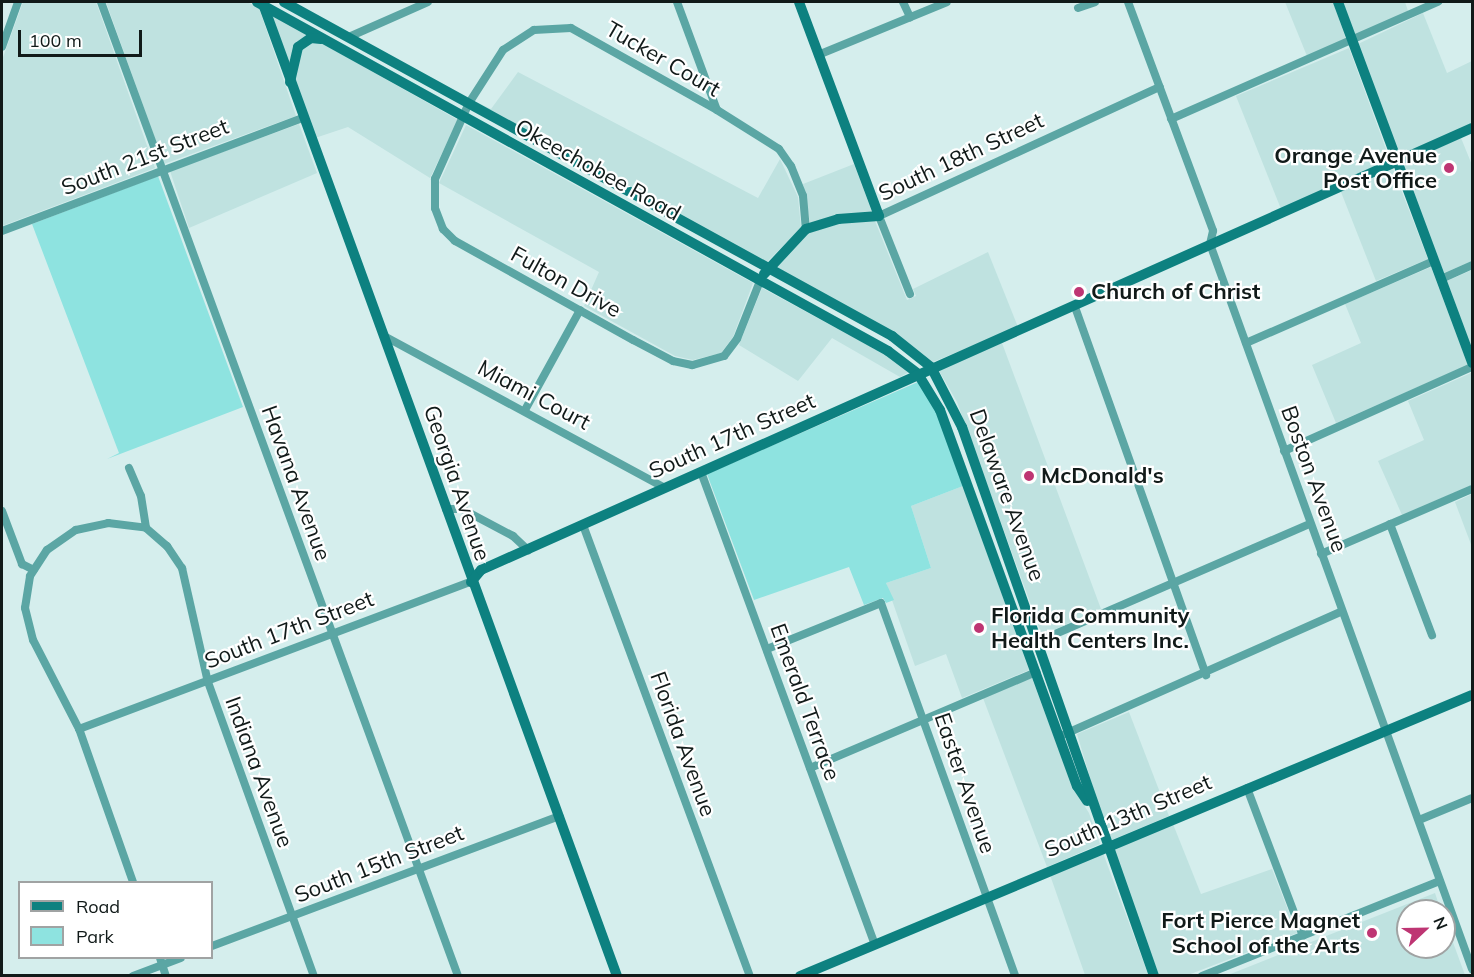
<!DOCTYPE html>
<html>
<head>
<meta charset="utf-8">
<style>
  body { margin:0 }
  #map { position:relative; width:1474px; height:977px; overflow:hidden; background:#d5eeed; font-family:Mulish,sans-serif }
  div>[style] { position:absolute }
  .built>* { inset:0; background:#bfe2e0 }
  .green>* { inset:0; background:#8ee3e0 }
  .street>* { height:8px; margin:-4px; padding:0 4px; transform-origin:4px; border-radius:4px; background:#5ba6a4 }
  .secondary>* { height:10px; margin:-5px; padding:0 5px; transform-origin:5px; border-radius:5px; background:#0d8180 }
  .dots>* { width:16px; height:16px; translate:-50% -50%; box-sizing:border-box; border:3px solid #fff; border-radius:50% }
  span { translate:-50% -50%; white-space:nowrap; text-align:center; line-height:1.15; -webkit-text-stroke:4.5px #fff; paint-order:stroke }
  .street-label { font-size:22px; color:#111a19 }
  .poi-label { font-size:22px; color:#111a19; font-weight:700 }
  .right { translate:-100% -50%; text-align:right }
  .left { translate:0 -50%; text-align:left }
  .frame { position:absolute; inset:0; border:3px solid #111a19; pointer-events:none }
  .legend { position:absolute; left:18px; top:881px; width:195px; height:78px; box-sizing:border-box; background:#fff; border:2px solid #a0a3a3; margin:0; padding:8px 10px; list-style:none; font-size:18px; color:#111a19 }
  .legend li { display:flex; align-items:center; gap:12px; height:30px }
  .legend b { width:30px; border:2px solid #a0a3a3 }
  .north { position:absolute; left:1396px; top:899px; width:60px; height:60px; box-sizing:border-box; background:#fff; border:2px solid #a0a3a3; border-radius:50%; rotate:68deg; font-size:16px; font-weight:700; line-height:24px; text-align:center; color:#111a19 }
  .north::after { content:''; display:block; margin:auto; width:21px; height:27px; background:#be3573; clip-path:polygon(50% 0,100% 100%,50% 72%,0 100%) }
  .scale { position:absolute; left:18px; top:30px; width:124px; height:27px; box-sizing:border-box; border:3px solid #111a19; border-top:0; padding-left:8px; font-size:18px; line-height:21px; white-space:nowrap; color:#111a19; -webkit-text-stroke:4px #fff; paint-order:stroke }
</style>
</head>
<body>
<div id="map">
  <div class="built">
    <i style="clip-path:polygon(23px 2px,96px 2px,155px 168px,2px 226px,2px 60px)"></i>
    <i style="clip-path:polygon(106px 2px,247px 2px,259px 8px,296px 116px,164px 164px)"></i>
    <i style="clip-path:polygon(1285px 2px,1333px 2px,1346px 39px,1307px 56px)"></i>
    <i style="clip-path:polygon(1343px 2px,1405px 2px,1408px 11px,1355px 36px)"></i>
    <i style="clip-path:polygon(1423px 13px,1447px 73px,1472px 61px,1472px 123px,1399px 156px,1358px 44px)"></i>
    <i style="clip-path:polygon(272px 15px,458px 120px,430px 178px,348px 127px,315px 138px)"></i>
    <i style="clip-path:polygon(1349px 48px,1390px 160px,1281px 209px,1236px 96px)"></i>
    <i style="clip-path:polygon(518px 72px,758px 198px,780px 159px,798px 197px,801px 228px,766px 263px,476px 102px,491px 109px)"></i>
    <i style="clip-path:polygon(299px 124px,317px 173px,189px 228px,170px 171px)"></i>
    <i style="clip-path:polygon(466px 125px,753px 283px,733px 337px,721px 353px,693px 360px,675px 356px,584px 306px,599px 272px,439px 183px)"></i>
    <i style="clip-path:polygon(1461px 138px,1472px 165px,1472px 261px,1444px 273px,1402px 164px)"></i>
    <i style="clip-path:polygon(854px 164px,872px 212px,810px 223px,803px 184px)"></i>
    <i style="clip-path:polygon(1393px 169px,1428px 259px,1376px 281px,1341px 192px)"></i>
    <i style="clip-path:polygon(875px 221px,907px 300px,916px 296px,913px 289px,988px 252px,1018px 327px,933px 362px,894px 332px,774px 267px,808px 233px,838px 224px)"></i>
    <i style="clip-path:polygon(1431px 267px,1468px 365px,1336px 423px,1312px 365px,1361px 343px,1345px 304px)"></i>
    <i style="clip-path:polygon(1472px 270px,1472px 349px,1447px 281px)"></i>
    <i style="clip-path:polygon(762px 288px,886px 355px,909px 372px,900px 377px,832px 338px,798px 381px,739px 345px)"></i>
    <i style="clip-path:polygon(1002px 343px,1101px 609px,1042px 635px,957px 402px,938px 369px)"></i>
    <i style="clip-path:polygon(1471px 373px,1472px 485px,1402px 515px,1378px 461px,1424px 440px,1408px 401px)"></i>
    <i style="clip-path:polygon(963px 486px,1029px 670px,962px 698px,946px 654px,915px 666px,886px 583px,931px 568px,911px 506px)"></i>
    <i style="clip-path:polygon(1472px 494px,1472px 547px,1455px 502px)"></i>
    <i style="clip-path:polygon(1032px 678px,1073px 788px,1089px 813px,1100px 844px,1047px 867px,983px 698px)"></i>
    <i style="clip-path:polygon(1129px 712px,1169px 816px,1109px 841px,1077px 734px)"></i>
    <i style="clip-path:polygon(1173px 824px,1201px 894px,1272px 869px,1297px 933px,1188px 975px,1159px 975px,1112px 849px)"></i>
    <i style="clip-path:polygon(1103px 853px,1148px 974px,1144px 976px,1085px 975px,1050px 875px)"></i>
    <i style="clip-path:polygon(1435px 893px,1441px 911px,1408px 911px,1408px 947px,1444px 947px,1444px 918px,1465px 975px,1228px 975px)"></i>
  </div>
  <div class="green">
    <i style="clip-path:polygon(158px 176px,243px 407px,107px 459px,119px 453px,32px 224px)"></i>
    <i style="clip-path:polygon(918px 382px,936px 412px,963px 486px,911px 506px,931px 568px,886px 583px,894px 600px,886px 603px,883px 598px,864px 605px,849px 567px,754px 600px,707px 474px)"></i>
  </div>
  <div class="street">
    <i style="left:101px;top:2px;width:1037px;rotate:69.87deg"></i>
    <i style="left:677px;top:2px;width:115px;rotate:69.7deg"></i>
    <i style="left:903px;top:2px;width:17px;rotate:65deg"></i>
    <i style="left:1128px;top:2px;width:244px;rotate:69.6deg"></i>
    <i style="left:1213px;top:231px;width:13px;rotate:103deg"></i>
    <i style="left:1210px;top:244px;width:771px;rotate:70.13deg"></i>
    <i style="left:1078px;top:8px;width:18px;rotate:-19deg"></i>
    <i style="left:351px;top:36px;width:84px;rotate:-23.8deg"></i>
    <i style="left:2px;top:47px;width:48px;rotate:-70.4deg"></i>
    <i style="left:818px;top:55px;width:139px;rotate:-22.3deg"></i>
    <i style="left:1171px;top:119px;width:292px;rotate:-23.7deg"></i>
    <i style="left:2px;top:231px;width:321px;rotate:-20.6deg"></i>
    <i style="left:1441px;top:279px;width:34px;rotate:-24deg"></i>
    <i style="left:760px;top:281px;width:62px;rotate:111.6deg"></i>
    <i style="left:737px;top:339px;width:21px;rotate:127deg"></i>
    <i style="left:724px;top:356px;width:33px;rotate:164deg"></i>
    <i style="left:692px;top:365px;width:19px;rotate:-168deg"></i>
    <i style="left:673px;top:361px;width:45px;rotate:-152.3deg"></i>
    <i style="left:633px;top:340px;width:204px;rotate:-150.9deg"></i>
    <i style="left:455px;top:241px;width:17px;rotate:-135deg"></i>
    <i style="left:443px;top:229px;width:22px;rotate:-111deg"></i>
    <i style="left:435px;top:208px;width:29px;rotate:-90deg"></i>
    <i style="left:435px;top:179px;width:83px;rotate:-65.9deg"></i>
    <i style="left:469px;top:103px;width:63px;rotate:-57.3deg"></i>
    <i style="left:503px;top:50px;width:37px;rotate:-33deg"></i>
    <i style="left:534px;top:30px;width:37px;rotate:-3deg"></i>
    <i style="left:571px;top:28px;width:167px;rotate:29.3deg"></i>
    <i style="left:717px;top:110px;width:73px;rotate:32.2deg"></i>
    <i style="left:779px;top:149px;width:21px;rotate:55deg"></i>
    <i style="left:791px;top:166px;width:32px;rotate:68deg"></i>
    <i style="left:803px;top:196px;width:33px;rotate:85deg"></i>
    <i style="left:910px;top:294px;width:84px;rotate:-111.7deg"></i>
    <i style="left:879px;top:216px;width:309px;rotate:-24.7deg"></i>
    <i style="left:1075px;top:307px;width:391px;rotate:70.4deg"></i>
    <i style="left:384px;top:336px;width:319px;rotate:28.4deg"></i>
    <i style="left:1246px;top:343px;width:205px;rotate:-23.6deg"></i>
    <i style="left:525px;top:410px;width:114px;rotate:-61.2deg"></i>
    <i style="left:1284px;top:451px;width:206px;rotate:-24.1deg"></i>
    <i style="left:129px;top:468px;width:30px;rotate:67deg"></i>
    <i style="left:141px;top:496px;width:32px;rotate:81deg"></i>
    <i style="left:701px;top:472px;width:504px;rotate:69.8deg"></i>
    <i style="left:446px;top:509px;width:16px"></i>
    <i style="left:462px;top:509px;width:58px;rotate:27.9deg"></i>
    <i style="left:513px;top:536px;width:21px;rotate:43deg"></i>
    <i style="left:2px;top:511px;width:57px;rotate:69.3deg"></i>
    <i style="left:22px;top:564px;width:13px;rotate:27deg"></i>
    <i style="left:1390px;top:524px;width:119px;rotate:69.3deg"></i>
    <i style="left:583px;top:525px;width:481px;rotate:69.7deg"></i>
    <i style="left:1321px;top:554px;width:164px;rotate:-23.3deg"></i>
    <i style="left:1039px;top:641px;width:295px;rotate:-23.4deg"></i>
    <i style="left:767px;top:649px;width:123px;rotate:-22deg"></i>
    <i style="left:881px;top:603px;width:396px;rotate:70.2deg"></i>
    <i style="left:79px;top:729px;width:419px;rotate:-20.6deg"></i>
    <i style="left:1065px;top:734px;width:303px;rotate:-23.9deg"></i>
    <i style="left:810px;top:768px;width:246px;rotate:-23deg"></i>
    <i style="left:1247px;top:788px;width:158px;rotate:69.3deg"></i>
    <i style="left:1419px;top:820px;width:57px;rotate:-22.5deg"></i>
    <i style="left:133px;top:882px;width:162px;rotate:-109.4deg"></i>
    <i style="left:79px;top:729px;width:100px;rotate:-117.3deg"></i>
    <i style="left:33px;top:640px;width:33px;rotate:-104deg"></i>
    <i style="left:25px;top:608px;width:32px;rotate:-81deg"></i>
    <i style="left:30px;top:576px;width:31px;rotate:-57deg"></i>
    <i style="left:47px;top:550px;width:35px;rotate:-35deg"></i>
    <i style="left:76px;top:530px;width:33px;rotate:-12deg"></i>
    <i style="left:108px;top:523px;width:38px;rotate:7deg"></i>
    <i style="left:146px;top:528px;width:28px;rotate:41deg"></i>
    <i style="left:167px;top:546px;width:27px;rotate:56deg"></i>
    <i style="left:182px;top:568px;width:117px;rotate:77.2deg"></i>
    <i style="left:208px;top:682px;width:313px;rotate:70.2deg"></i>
    <i style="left:212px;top:946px;width:371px;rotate:-20.5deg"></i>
    <i style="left:160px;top:958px;width:19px;rotate:72deg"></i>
    <i style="left:133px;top:976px;width:51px;rotate:-20.6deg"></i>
    <i style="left:1202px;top:976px;width:256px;rotate:-21.8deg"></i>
  </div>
  <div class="secondary">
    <i style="left:257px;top:2px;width:721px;rotate:28.95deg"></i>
    <i style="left:888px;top:351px;width:38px;rotate:37deg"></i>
    <i style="left:918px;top:374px;width:42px;rotate:58.6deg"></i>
    <i style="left:940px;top:410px;width:400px;rotate:70deg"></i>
    <i style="left:1077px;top:786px;width:18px;rotate:56deg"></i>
    <i style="left:284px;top:2px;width:694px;rotate:28.78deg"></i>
    <i style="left:892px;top:336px;width:50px;rotate:38.5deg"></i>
    <i style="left:931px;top:367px;width:68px;rotate:62.7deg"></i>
    <i style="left:962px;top:427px;width:582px;rotate:70.72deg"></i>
    <i style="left:1338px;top:2px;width:385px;rotate:69.6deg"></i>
    <i style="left:263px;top:4px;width:1034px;rotate:69.99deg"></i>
    <i style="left:290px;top:82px;width:36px;rotate:-77deg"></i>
    <i style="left:298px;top:47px;width:16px;rotate:-35deg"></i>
    <i style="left:311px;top:38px;width:10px;rotate:6deg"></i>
    <i style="left:764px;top:274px;width:62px;rotate:-47deg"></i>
    <i style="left:806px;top:229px;width:34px;rotate:-17deg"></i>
    <i style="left:838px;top:219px;width:41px;rotate:-4.2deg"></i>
    <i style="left:879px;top:216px;width:228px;rotate:-110.5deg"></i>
    <i style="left:471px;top:582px;width:16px;rotate:-50deg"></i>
    <i style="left:481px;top:570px;width:1085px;rotate:-24.04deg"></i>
    <i style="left:800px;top:976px;width:728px;rotate:-22.69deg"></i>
  </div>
  <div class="dots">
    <i style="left:1449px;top:168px;background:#be3573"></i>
    <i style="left:1079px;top:292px;background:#be3573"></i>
    <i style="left:1029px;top:476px;background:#be3573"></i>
    <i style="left:979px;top:628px;background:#be3573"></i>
    <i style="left:1372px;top:933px;background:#be3573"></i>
  </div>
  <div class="street-label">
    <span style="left:663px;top:59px;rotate:30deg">Tucker Court</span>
    <span style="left:145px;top:157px;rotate:-21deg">South 21st Street</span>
    <span style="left:961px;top:157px;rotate:-25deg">South 18th Street</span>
    <span style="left:598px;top:170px;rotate:29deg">Okeechobee Road</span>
    <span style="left:566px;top:282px;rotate:29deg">Fulton Drive</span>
    <span style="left:534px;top:395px;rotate:28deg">Miami Court</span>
    <span style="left:732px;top:436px;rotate:-24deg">South 17th Street</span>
    <span style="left:1314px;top:479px;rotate:70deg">Boston Avenue</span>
    <span style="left:296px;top:483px;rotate:70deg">Havana Avenue</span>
    <span style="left:457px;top:483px;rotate:71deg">Georgia Avenue</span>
    <span style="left:1007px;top:495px;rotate:70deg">Delaware Avenue</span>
    <span style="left:289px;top:630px;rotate:-21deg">South 17th Street</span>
    <span style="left:805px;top:702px;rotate:70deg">Emerald Terrace</span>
    <span style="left:683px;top:744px;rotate:70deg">Florida Avenue</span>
    <span style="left:259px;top:772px;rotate:70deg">Indiana Avenue</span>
    <span style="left:965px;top:783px;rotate:71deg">Easter Avenue</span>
    <span style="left:1128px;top:816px;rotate:-23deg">South 13th Street</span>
    <span style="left:379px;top:864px;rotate:-21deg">South 15th Street</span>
  </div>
  <div class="poi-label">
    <span class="right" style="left:1437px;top:168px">Orange Avenue<br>Post Office</span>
    <span class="left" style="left:1091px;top:292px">Church of Christ</span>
    <span class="left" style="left:1041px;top:476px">McDonald's</span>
    <span class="left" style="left:991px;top:628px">Florida Community<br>Health Centers Inc.</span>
    <span class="right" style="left:1360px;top:933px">Fort Pierce Magnet<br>School of the Arts</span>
  </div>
  <div class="frame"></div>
  <ul class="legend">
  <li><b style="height:8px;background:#0d8180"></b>Road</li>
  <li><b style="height:16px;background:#8ee3e0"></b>Park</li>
  </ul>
  <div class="north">N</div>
  <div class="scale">100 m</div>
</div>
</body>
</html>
